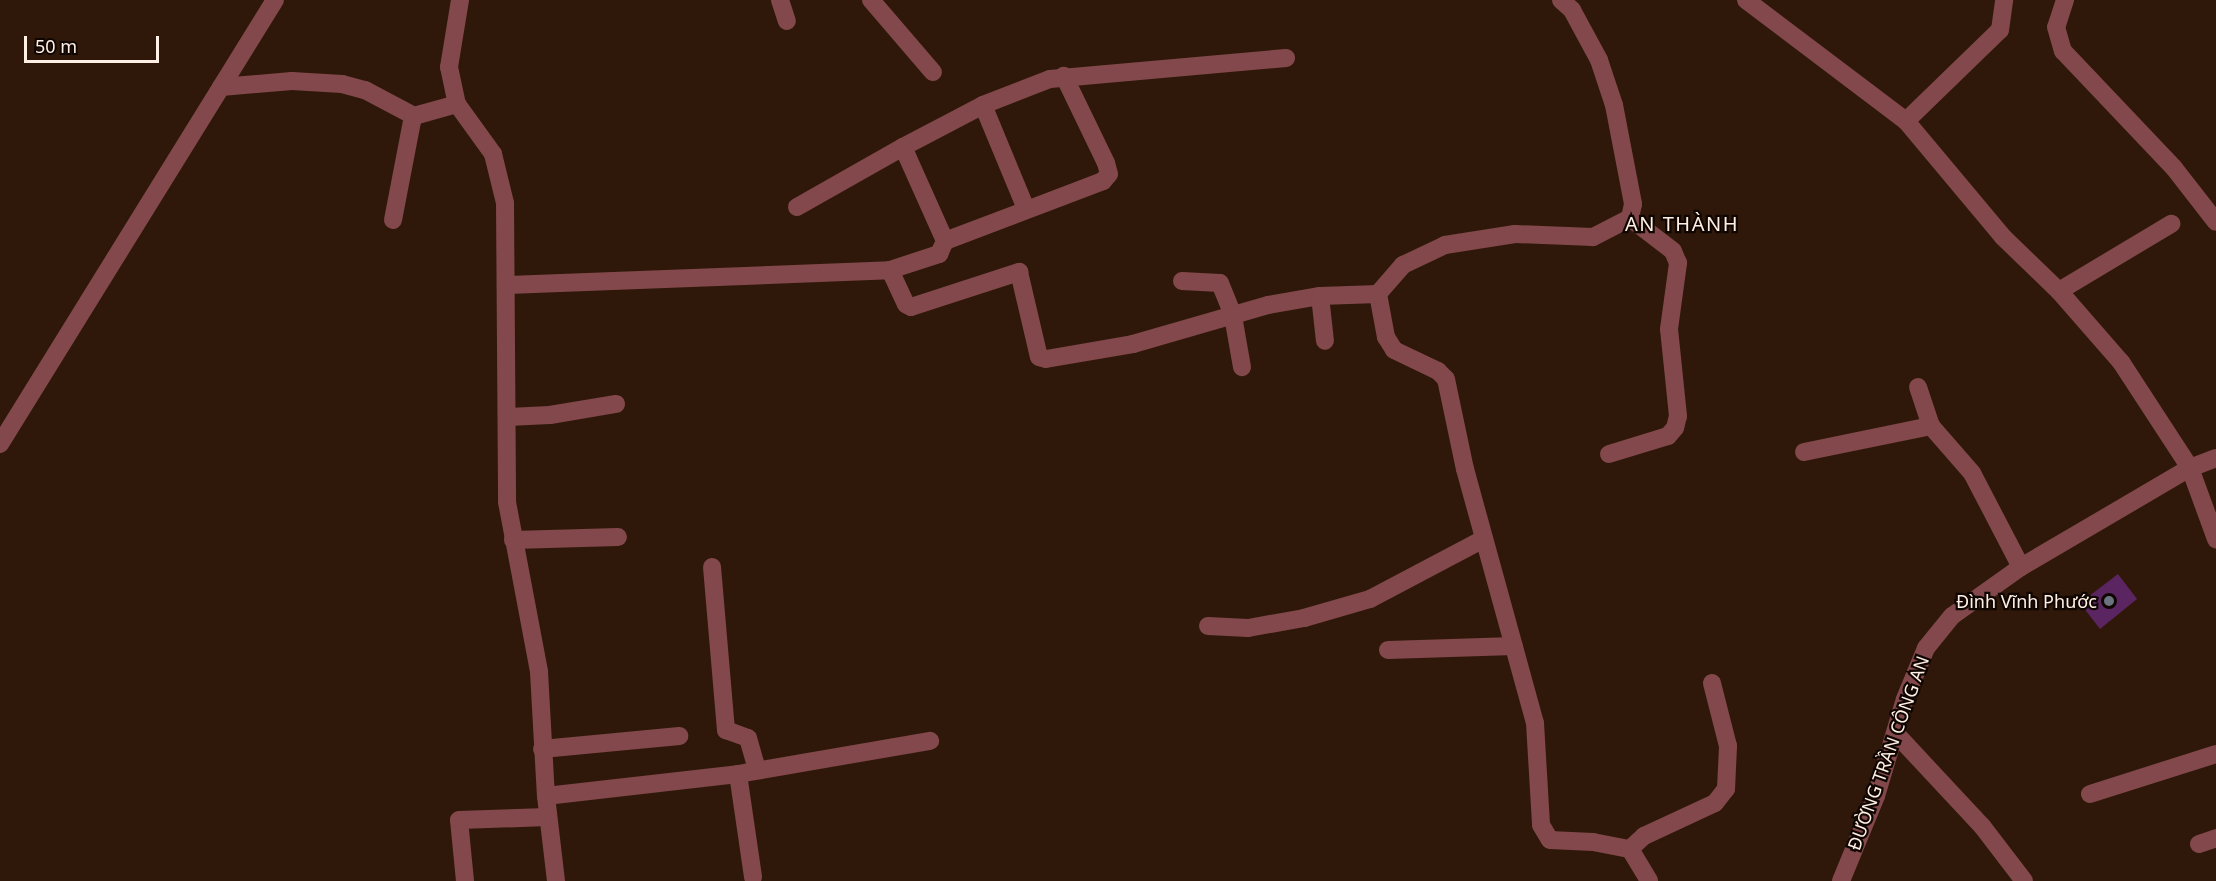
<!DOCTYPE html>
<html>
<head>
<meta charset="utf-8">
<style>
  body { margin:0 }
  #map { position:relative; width:2216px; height:881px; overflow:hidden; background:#2f1809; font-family:"Noto Sans",sans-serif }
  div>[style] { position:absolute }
  .building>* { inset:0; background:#5b2562 }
  .minor>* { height:18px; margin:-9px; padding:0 9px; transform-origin:9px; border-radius:9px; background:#82484b }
  .dots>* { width:16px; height:16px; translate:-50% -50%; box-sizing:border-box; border:3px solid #0f0602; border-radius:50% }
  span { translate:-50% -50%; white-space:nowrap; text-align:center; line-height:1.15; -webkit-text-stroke:4.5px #0f0602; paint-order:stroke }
  .poi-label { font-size:18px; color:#ffefe5 }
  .right { translate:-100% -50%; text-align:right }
  .street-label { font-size:18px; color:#ffefe5 }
  .neighbourhood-label { font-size:20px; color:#ffefe5; letter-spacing:1.5px }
  .scale { position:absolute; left:24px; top:36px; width:135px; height:27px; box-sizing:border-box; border:3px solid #ffefe5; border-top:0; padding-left:8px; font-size:18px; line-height:21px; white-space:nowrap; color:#ffefe5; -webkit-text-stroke:4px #0f0602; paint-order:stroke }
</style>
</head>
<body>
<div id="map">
  <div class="building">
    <i style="clip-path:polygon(2118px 574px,2137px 599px,2100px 629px,2080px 603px)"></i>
  </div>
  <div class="minor">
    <i style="left:460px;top:0;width:68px;rotate:99.3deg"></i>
    <i style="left:449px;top:67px;width:38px;rotate:78deg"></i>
    <i style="left:457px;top:104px;width:62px;rotate:54.2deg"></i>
    <i style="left:493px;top:154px;width:50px;rotate:76.2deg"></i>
    <i style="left:505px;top:203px;width:299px;rotate:89.6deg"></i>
    <i style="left:507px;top:502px;width:173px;rotate:79.3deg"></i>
    <i style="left:539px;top:672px;width:124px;rotate:86.8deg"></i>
    <i style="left:546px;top:796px;width:86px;rotate:83.3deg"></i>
    <i style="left:780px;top:0;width:22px;rotate:72deg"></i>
    <i style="left:871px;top:0;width:95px;rotate:49.3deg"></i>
    <i style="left:1561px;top:0;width:15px;rotate:42deg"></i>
    <i style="left:1572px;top:10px;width:57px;rotate:61.6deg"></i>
    <i style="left:1599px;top:60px;width:47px;rotate:71.6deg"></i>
    <i style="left:1614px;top:105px;width:101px;rotate:79.1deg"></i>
    <i style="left:1633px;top:204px;width:14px;rotate:102deg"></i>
    <i style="left:1630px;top:218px;width:42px;rotate:152.8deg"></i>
    <i style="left:1593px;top:237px;width:78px;rotate:-177.8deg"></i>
    <i style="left:1515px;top:234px;width:71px;rotate:171.1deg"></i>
    <i style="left:1445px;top:245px;width:47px;rotate:154.5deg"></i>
    <i style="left:1403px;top:265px;width:38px;rotate:131deg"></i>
    <i style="left:1378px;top:294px;width:44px;rotate:79.5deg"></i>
    <i style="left:1386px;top:337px;width:15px;rotate:58deg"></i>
    <i style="left:1394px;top:350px;width:49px;rotate:25.5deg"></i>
    <i style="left:1438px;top:371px;width:11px;rotate:45deg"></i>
    <i style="left:1446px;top:379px;width:92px;rotate:78.1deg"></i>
    <i style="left:1465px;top:469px;width:263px;rotate:74.6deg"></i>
    <i style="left:1535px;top:723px;width:102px;rotate:86.6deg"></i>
    <i style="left:1541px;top:825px;width:17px;rotate:59deg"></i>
    <i style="left:1550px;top:840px;width:43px;rotate:2.7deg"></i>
    <i style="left:1593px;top:842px;width:38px;rotate:11deg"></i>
    <i style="left:1630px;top:849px;width:37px;rotate:59deg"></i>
    <i style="left:1746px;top:0;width:201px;rotate:37.1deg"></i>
    <i style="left:1906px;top:121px;width:151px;rotate:50.1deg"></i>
    <i style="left:2003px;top:237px;width:78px;rotate:44deg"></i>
    <i style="left:2059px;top:291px;width:94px;rotate:48.9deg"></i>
    <i style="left:2121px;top:362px;width:126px;rotate:56.9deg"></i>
    <i style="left:2190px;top:468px;width:76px;rotate:69.9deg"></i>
    <i style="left:2065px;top:0;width:28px;rotate:108deg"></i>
    <i style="left:2056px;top:27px;width:25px;rotate:74deg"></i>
    <i style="left:2063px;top:51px;width:161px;rotate:46.5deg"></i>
    <i style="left:2174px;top:168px;width:68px;rotate:52.1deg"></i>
    <i style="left:221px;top:87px;width:71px;rotate:-4.8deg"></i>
    <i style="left:292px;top:81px;width:50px;rotate:3.4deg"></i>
    <i style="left:342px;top:84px;width:24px;rotate:15deg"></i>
    <i style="left:365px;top:90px;width:55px;rotate:28deg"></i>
    <i style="left:983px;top:105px;width:113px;rotate:67.5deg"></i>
    <i style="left:1906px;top:121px;width:131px;rotate:-44.1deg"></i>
    <i style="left:2000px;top:30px;width:30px;rotate:-82deg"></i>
    <i style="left:903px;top:147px;width:90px;rotate:-27.7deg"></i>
    <i style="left:983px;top:105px;width:72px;rotate:-21.2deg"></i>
    <i style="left:1050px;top:79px;width:237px;rotate:-5.1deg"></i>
    <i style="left:797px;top:207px;width:122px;rotate:-29.5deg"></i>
    <i style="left:903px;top:147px;width:103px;rotate:65.9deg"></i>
    <i style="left:393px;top:220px;width:101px;rotate:-79.1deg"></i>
    <i style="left:412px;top:121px;width:5px;rotate:-68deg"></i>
    <i style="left:414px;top:116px;width:45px;rotate:-15.6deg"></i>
    <i style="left:890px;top:270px;width:52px;rotate:-18.1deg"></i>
    <i style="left:939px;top:254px;width:14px;rotate:-65deg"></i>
    <i style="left:945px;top:241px;width:169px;rotate:-20.8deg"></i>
    <i style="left:1103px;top:181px;width:9px;rotate:-49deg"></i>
    <i style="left:1109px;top:174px;width:11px;rotate:-105deg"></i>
    <i style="left:1106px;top:163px;width:97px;rotate:-115.8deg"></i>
    <i style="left:1182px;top:281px;width:38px;rotate:3deg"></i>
    <i style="left:1220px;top:283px;width:35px;rotate:68deg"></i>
    <i style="left:1233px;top:316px;width:52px;rotate:80deg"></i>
    <i style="left:508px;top:285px;width:382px;rotate:-2.2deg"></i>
    <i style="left:890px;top:270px;width:38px;rotate:65deg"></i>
    <i style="left:906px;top:304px;width:6px;rotate:31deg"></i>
    <i style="left:911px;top:307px;width:114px;rotate:-18deg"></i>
    <i style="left:1019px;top:272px;width:87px;rotate:76.8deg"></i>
    <i style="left:1039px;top:357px;width:7px;rotate:16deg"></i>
    <i style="left:1046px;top:359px;width:88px;rotate:-9.8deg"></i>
    <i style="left:1133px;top:344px;width:141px;rotate:-16.1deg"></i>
    <i style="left:1268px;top:305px;width:53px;rotate:-9.8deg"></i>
    <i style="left:1320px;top:296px;width:58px;rotate:-2deg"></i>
    <i style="left:2059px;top:291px;width:131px;rotate:-30.9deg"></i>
    <i style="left:1320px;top:296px;width:45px;rotate:83.7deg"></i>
    <i style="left:1918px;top:387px;width:41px;rotate:71.6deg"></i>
    <i style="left:1931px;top:426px;width:62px;rotate:48.9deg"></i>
    <i style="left:1972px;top:473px;width:106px;rotate:62.5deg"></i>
    <i style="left:507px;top:417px;width:43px;rotate:-2.7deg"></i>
    <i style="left:550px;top:415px;width:67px;rotate:-9.5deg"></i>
    <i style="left:0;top:444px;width:522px;rotate:-58.23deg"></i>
    <i style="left:1804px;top:452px;width:130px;rotate:-11.6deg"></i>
    <i style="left:1609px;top:454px;width:62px;rotate:-17deg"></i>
    <i style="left:1668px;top:436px;width:11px;rotate:-49deg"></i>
    <i style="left:1675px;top:428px;width:12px;rotate:-76deg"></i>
    <i style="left:1678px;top:416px;width:87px;rotate:-95.9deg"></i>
    <i style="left:1669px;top:329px;width:67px;rotate:-82.2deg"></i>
    <i style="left:1678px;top:263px;width:13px;rotate:-113deg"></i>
    <i style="left:1673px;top:251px;width:54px;rotate:-142.5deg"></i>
    <i style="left:513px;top:540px;width:105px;rotate:-1.6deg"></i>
    <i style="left:712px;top:567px;width:164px;rotate:85.1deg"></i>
    <i style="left:726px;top:730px;width:23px;rotate:20deg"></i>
    <i style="left:748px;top:738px;width:33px;rotate:74deg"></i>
    <i style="left:1208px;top:626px;width:40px;rotate:2.9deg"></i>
    <i style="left:1248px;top:628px;width:57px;rotate:-10.1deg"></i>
    <i style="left:1304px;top:618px;width:69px;rotate:-16.1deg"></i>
    <i style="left:1370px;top:599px;width:129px;rotate:-27.8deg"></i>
    <i style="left:1388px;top:650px;width:126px;rotate:-1.8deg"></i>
    <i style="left:1897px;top:735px;width:125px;rotate:47deg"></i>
    <i style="left:1982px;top:826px;width:69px;rotate:52.6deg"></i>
    <i style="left:542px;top:749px;width:138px;rotate:-5.4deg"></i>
    <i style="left:738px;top:774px;width:104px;rotate:81.7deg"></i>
    <i style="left:2090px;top:794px;width:132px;rotate:-17.6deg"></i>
    <i style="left:546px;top:796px;width:193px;rotate:-6.5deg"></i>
    <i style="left:738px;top:774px;width:195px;rotate:-9.8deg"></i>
    <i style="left:2199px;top:844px;width:18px;rotate:-19deg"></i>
    <i style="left:1630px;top:849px;width:19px;rotate:-43deg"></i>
    <i style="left:1644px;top:836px;width:78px;rotate:-24.9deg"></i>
    <i style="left:1715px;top:803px;width:18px;rotate:-52deg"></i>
    <i style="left:1726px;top:789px;width:43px;rotate:-87.3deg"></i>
    <i style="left:1728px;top:746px;width:65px;rotate:-104.3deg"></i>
    <i style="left:465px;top:881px;width:61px;rotate:-95.6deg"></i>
    <i style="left:459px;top:820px;width:89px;rotate:-1.9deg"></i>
    <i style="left:1841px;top:881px;width:92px;rotate:-67.6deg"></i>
    <i style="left:1876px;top:796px;width:101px;rotate:-73.4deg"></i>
    <i style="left:1905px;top:699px;width:55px;rotate:-67.6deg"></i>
    <i style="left:1926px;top:648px;width:41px;rotate:-50.9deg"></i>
    <i style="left:1952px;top:616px;width:85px;rotate:-35.4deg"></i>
    <i style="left:2021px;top:567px;width:196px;rotate:-30.4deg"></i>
    <i style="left:2190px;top:468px;width:28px;rotate:-21deg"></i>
  </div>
  <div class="dots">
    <i style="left:2109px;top:601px;background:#6b7280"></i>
  </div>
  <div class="poi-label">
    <span class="right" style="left:2097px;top:601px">Đình Vĩnh Phước</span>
  </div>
  <div class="street-label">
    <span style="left:1888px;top:753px;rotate:-70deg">ĐƯỜNG TRẦN CÔNG AN</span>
  </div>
  <div class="neighbourhood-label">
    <span style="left:1682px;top:223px">AN THÀNH</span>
  </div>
  <div class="scale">50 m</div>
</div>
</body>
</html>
